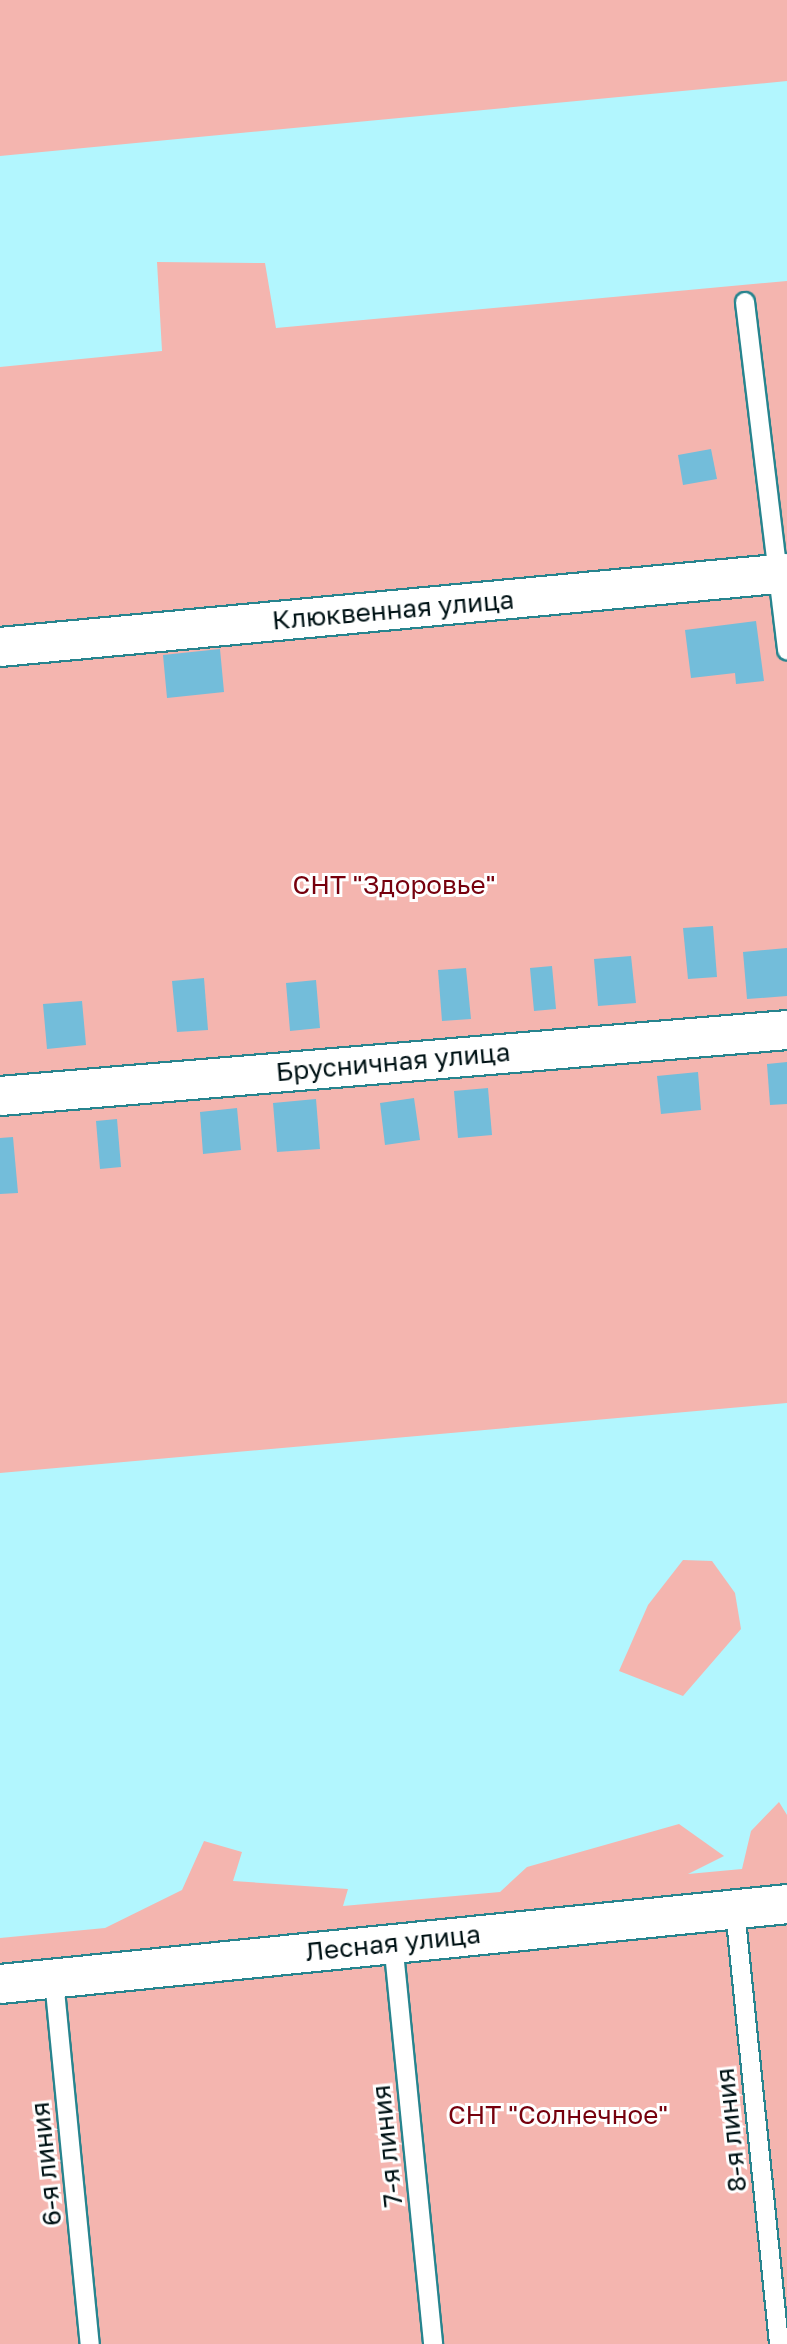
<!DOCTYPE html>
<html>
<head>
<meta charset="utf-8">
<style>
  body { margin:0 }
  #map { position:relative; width:787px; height:2344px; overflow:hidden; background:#b2f6fe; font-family:"Golos Text",sans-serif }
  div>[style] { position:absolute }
  .green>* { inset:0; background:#f4b5af }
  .building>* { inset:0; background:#73bdda }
  .roads { filter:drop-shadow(2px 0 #27848e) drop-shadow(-2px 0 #27848e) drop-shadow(0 2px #27848e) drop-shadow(0 -2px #27848e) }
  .lane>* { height:18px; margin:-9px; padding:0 9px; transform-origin:9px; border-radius:9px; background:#fff }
  .street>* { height:38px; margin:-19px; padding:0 19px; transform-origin:19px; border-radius:19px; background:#fff }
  span { translate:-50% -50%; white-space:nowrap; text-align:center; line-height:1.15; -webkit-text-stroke:6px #fff; paint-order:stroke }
  .street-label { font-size:26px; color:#001215 }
  .park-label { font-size:26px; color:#76000d }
</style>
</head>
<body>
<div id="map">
  <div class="green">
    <i style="clip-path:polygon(0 0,787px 0,787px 81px,0 156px)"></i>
    <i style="clip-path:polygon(157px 262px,265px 263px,276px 328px,787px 281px,787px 1403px,0 1473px,0 367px,162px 351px)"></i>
    <i style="clip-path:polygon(683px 1560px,712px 1561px,735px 1593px,741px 1629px,683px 1696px,619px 1671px,648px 1605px)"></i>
    <i style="clip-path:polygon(779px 1802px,787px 1815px,787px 2344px,0 2344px,0 1938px,105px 1928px,182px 1890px,204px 1841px,242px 1852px,233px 1881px,348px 1889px,343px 1906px,500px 1892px,527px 1867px,679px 1824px,724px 1856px,688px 1874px,742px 1869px,751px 1831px)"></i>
  </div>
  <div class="building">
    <i style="clip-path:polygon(711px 449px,717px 479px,683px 485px,678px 455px)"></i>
    <i style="clip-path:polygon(756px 621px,764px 681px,736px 684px,735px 673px,691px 678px,685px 630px)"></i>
    <i style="clip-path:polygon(220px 649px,224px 692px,167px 698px,163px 655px)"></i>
    <i style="clip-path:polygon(713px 926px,717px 977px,688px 979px,683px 928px)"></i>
    <i style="clip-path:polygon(787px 948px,787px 996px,747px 999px,743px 952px)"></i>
    <i style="clip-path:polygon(631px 956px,636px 1003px,598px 1006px,594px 959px)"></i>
    <i style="clip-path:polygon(552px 966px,556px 1009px,534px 1011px,530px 968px)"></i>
    <i style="clip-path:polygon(466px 968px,471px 1019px,442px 1021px,438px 970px)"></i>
    <i style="clip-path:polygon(204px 978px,208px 1030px,177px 1032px,172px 981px)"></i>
    <i style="clip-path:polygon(316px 980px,320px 1028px,290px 1031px,286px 983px)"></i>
    <i style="clip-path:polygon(82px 1001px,86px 1045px,47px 1049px,43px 1004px)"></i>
    <i style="clip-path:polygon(787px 1062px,787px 1104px,770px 1105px,767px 1064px)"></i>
    <i style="clip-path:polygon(698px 1072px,701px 1110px,661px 1114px,657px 1076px)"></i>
    <i style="clip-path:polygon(488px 1088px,492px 1135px,458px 1138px,454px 1091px)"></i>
    <i style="clip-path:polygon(414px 1098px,420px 1140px,385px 1145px,380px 1103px)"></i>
    <i style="clip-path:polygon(316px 1099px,320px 1149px,277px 1152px,273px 1103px)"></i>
    <i style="clip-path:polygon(237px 1108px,241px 1150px,203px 1154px,200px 1112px)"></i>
    <i style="clip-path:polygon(117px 1119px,121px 1167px,100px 1169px,96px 1121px)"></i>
    <i style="clip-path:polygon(13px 1137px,18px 1193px,0 1194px,0 1138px)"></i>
  </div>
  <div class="roads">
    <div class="lane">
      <i style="left:745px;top:302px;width:351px;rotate:83.1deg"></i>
      <i style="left:735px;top:1910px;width:436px;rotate:84.2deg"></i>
      <i style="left:393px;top:1942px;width:404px;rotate:84.3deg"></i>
      <i style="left:54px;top:1980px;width:366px;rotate:84.4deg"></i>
    </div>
    <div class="street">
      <i style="left:0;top:647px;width:790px;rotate:-5.37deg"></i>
      <i style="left:0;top:1096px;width:790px;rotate:-4.79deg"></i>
      <i style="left:0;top:1984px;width:791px;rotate:-5.8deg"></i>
    </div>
  </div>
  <div class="street-label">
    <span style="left:393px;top:610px;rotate:-5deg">Клюквенная улица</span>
    <span style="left:393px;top:1062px;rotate:-5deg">Брусничная улица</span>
    <span style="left:393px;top:1943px;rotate:-6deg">Лесная улица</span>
    <span style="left:731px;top:2130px;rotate:-96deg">8-я линия</span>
    <span style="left:387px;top:2146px;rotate:-96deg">7-я линия</span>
    <span style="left:46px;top:2164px;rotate:-96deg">6-я линия</span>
  </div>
  <div class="park-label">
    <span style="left:394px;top:885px">СНТ "Здоровье"</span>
    <span style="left:558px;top:2115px">СНТ "Солнечное"</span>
  </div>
</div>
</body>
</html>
